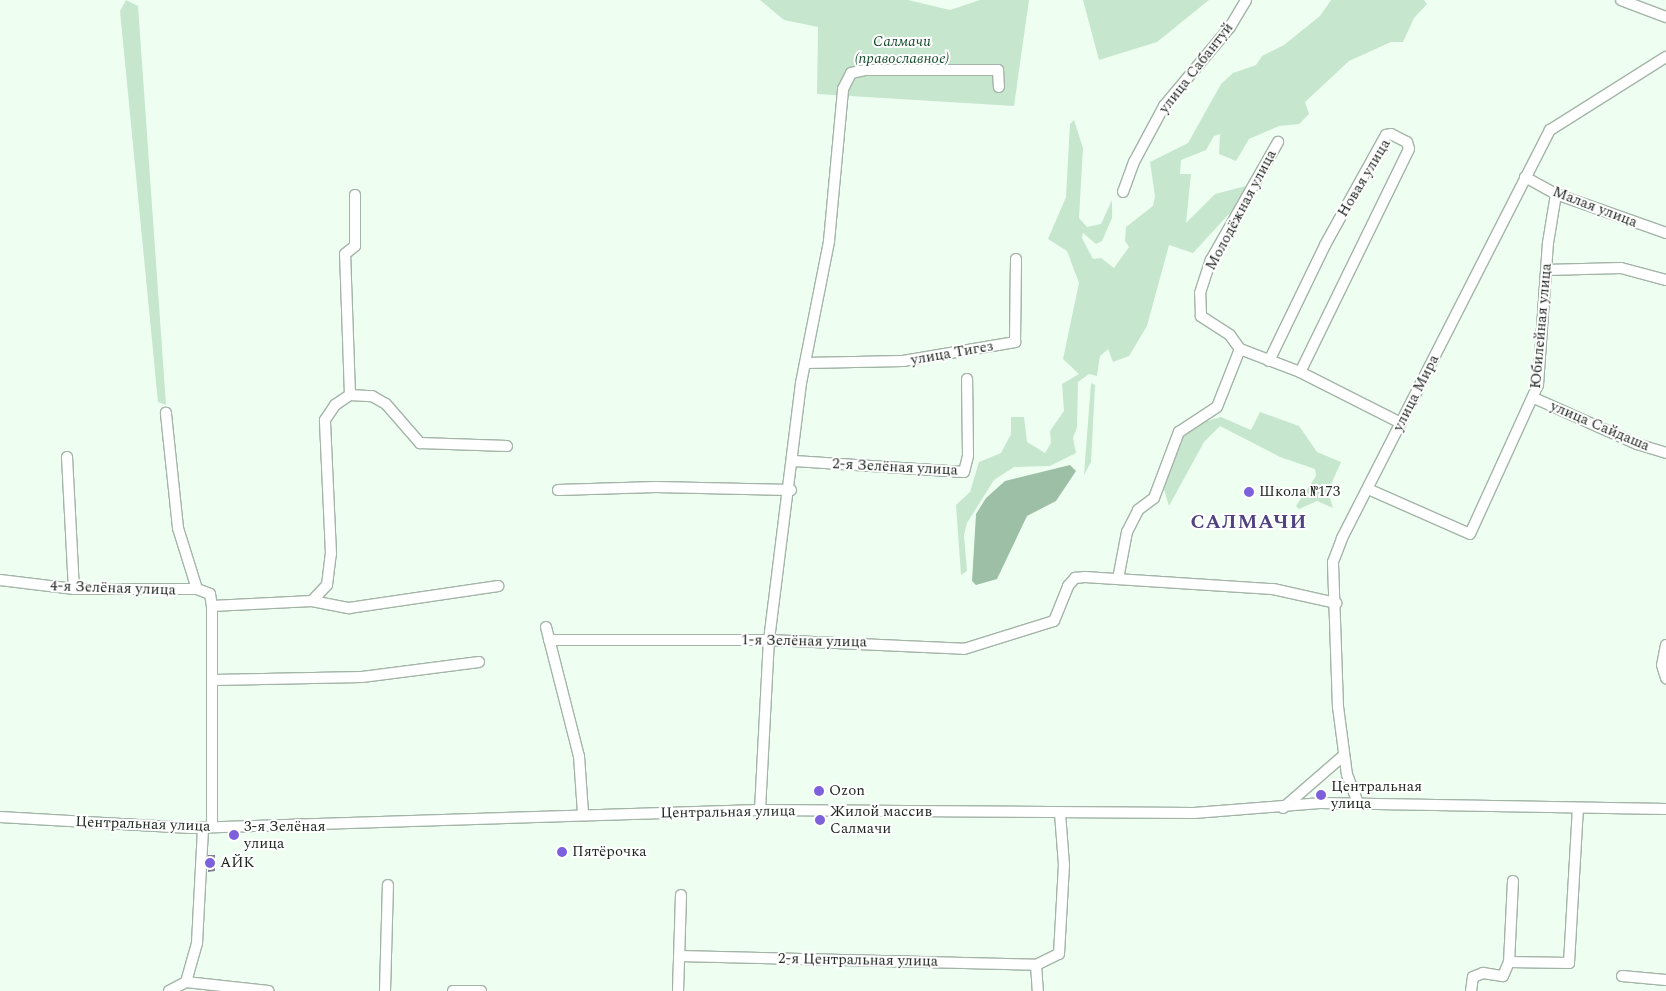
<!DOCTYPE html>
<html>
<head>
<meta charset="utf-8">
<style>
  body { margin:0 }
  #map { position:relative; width:1666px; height:991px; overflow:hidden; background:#eefff2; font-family:Spectral,serif }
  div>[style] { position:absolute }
  .green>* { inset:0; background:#c6e6ce }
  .water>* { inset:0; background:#9dbfa6 }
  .building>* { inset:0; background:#818090 }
  .roads { filter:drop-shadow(1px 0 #a4b4a8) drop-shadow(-1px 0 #a4b4a8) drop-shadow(0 1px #a4b4a8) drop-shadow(0 -1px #a4b4a8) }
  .minor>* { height:10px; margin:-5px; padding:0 5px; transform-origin:5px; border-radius:5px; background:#fff }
  .dots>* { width:14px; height:14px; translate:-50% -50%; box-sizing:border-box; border:2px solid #fff; border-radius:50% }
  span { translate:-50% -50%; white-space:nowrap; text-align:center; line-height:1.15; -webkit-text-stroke:4px #fff; paint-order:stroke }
  .park-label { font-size:15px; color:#154d2b; font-style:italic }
  .street-label { font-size:15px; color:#1d241f }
  .poi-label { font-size:15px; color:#1d241f }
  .left { translate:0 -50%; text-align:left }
  .district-label { font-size:20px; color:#4f4381; font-weight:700; letter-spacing:1px }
</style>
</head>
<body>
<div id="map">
  <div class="green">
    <i style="clip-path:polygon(126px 0,138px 6px,166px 405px,158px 402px,120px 11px)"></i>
    <i style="clip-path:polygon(760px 0,908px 0,950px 10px,980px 0,1029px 0,1014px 106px,817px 94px,818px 27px,784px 20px)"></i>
    <i style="clip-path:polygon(1083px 0,1209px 0,1157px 42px,1099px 60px)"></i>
    <i style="clip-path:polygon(1331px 0,1424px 0,1427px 4px,1414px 18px,1403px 42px,1391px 42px,1349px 61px,1305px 102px,1309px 114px,1299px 124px,1279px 126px,1249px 139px,1236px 161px,1219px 154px,1220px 134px,1214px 136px,1206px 150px,1181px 160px,1180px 174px,1191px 174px,1186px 223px,1215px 194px,1246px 186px,1251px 194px,1248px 201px,1228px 215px,1193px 253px,1169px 245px,1147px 326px,1129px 356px,1113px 362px,1108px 349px,1100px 356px,1097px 376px,1089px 374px,1078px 382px,1077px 427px,1073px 438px,1076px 453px,1050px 466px,1014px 467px,994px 480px,967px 523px,964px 535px,967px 571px,961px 575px,956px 505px,970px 492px,979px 462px,1001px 453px,1011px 434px,1011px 417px,1024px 417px,1027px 442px,1045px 453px,1051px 443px,1050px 431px,1064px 411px,1062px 384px,1079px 374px,1063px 359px,1079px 283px,1067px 251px,1048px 239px,1066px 197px,1070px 124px,1074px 120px,1083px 148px,1079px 218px,1087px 227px,1101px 224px,1112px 200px,1112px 218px,1102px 241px,1096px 244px,1083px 233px,1082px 238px,1093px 259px,1101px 258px,1114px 268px,1129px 247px,1125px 241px,1126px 227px,1153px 206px,1155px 196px,1150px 162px,1188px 143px,1221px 84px,1233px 73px,1256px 65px,1262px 56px,1284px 45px,1320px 16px)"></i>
    <i style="clip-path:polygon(1091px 383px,1095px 385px,1091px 462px,1084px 475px)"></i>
    <i style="clip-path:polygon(1260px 412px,1299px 426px,1317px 452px,1341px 462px,1328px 491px,1333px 508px,1317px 501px,1299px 509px,1296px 506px,1316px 476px,1315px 469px,1280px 457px,1220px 426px,1204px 442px,1169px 506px,1162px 483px,1187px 427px,1221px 417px,1251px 430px)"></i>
  </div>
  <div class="water">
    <i style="clip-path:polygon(1070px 465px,1076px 471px,1056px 501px,1027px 516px,997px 579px,976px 585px,972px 581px,976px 514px,986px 498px,1005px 481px)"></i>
  </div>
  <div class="building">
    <i style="clip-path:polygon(208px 855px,215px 855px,215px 871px,208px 872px)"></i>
  </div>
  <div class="roads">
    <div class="minor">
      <i style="left:1621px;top:0;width:48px;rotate:20.7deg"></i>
      <i style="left:1525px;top:177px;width:35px;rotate:29deg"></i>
      <i style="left:1556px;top:194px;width:117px;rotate:19.5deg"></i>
      <i style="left:1123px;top:192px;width:32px;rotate:-70deg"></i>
      <i style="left:1134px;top:162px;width:64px;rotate:-61.8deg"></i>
      <i style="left:1164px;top:106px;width:103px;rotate:-50.1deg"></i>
      <i style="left:1230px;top:27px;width:31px;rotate:-59deg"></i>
      <i style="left:1546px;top:270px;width:75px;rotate:-1.5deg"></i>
      <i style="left:1621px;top:268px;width:47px;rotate:14.9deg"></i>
      <i style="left:1240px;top:349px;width:17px;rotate:-126deg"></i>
      <i style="left:1230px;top:335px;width:35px;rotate:-147deg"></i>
      <i style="left:1201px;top:316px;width:23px;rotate:-92deg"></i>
      <i style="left:1200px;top:293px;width:35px;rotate:-72deg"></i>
      <i style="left:1211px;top:260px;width:136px;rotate:-60.4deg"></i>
      <i style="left:1269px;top:361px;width:129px;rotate:-64.2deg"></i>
      <i style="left:1325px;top:245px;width:126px;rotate:-61deg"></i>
      <i style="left:1386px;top:135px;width:5px;rotate:-11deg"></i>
      <i style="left:1391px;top:134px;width:18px;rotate:27deg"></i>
      <i style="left:1407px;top:142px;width:7px;rotate:74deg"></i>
      <i style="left:1409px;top:149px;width:248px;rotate:116deg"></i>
      <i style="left:806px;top:363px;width:97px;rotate:-1.2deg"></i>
      <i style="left:903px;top:361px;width:114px;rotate:-9.6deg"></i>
      <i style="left:1015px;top:342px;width:83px;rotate:-89.3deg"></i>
      <i style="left:350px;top:395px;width:22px;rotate:3deg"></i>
      <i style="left:372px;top:396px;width:16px;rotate:30deg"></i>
      <i style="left:386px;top:404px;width:52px;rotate:48.9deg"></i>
      <i style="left:420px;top:443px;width:87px;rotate:2deg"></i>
      <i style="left:1534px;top:398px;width:113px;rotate:24.1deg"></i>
      <i style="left:1637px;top:444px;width:30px;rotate:17deg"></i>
      <i style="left:67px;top:457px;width:132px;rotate:87deg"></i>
      <i style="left:794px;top:461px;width:170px;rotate:3.7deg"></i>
      <i style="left:964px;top:472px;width:16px;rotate:-76deg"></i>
      <i style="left:968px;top:456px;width:77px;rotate:-90.7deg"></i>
      <i style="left:1368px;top:489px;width:111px;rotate:23.8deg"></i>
      <i style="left:1470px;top:534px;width:164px;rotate:-65.5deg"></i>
      <i style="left:1538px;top:385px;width:142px;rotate:-86deg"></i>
      <i style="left:1548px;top:243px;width:50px;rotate:-80.7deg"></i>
      <i style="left:558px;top:490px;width:98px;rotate:-1.8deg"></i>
      <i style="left:656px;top:487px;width:135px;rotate:1.3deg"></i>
      <i style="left:1118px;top:579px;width:48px;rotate:-79.2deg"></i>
      <i style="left:1127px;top:532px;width:25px;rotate:-63deg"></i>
      <i style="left:1138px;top:510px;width:20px;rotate:-37deg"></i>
      <i style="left:1154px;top:498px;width:71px;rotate:-69.3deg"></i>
      <i style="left:1179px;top:432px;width:45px;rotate:-33.3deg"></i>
      <i style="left:1217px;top:407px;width:62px;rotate:-68.4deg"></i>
      <i style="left:1240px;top:349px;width:64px;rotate:21deg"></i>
      <i style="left:1300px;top:372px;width:113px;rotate:26.8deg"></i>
      <i style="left:0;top:580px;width:75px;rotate:6.9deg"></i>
      <i style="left:74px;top:589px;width:123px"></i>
      <i style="left:197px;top:589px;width:64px;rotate:-107.3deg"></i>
      <i style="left:178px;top:528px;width:116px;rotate:-96deg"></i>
      <i style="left:197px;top:589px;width:14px;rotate:21deg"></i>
      <i style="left:210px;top:594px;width:12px;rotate:81deg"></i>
      <i style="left:212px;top:606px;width:220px;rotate:90deg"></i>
      <i style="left:312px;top:601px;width:22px;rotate:-47deg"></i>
      <i style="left:327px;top:585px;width:31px;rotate:-83deg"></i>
      <i style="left:331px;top:554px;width:134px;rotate:-92.6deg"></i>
      <i style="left:325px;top:420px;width:18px;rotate:-56deg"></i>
      <i style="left:335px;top:405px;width:18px;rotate:-34deg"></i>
      <i style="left:350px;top:395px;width:141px;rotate:-92deg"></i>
      <i style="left:345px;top:254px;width:13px;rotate:-39deg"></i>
      <i style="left:355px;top:246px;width:51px;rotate:-90deg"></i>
      <i style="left:212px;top:606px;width:100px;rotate:-2.9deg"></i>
      <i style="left:312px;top:601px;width:38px;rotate:11deg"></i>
      <i style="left:349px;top:608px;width:151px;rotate:-8.4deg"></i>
      <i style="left:546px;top:627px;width:133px;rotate:75.7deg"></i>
      <i style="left:579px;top:756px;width:57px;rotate:86deg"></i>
      <i style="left:549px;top:640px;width:220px"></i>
      <i style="left:769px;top:640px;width:195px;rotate:2.6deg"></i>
      <i style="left:964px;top:649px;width:94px;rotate:-17.3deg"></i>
      <i style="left:1054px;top:621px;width:38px;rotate:-68deg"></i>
      <i style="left:1068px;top:586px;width:11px;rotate:-49deg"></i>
      <i style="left:1075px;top:578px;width:10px;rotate:-6deg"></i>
      <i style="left:1085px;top:577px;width:188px;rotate:3.7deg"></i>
      <i style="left:1273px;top:589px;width:65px;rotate:12.5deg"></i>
      <i style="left:1666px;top:645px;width:20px;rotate:101deg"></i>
      <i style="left:1662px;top:665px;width:14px;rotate:73deg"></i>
      <i style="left:214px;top:680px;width:148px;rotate:-1.2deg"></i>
      <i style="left:362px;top:677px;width:118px;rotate:-7.3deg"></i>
      <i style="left:1358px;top:803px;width:30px;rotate:-111deg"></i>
      <i style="left:1347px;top:775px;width:69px;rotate:-97.5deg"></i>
      <i style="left:1338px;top:707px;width:145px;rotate:-92deg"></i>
      <i style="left:1333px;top:562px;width:26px;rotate:-69deg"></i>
      <i style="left:1342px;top:538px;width:458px;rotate:-63deg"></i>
      <i style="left:1550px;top:130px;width:137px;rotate:-32.2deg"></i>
      <i style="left:1283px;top:808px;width:79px;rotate:-40.9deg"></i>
      <i style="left:760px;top:810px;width:170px;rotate:-87deg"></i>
      <i style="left:769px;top:640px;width:259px;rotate:-82.9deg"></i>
      <i style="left:801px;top:383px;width:145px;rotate:-78.8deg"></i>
      <i style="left:829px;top:241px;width:153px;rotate:-84.7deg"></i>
      <i style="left:843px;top:89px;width:18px;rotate:-63deg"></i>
      <i style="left:851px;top:73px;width:14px;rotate:-12deg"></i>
      <i style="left:865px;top:70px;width:133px"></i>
      <i style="left:998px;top:70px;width:17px;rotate:87deg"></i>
      <i style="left:0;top:817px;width:191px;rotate:3.3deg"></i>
      <i style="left:191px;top:828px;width:569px;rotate:-1.81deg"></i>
      <i style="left:760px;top:810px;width:434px;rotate:0.4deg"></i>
      <i style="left:1194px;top:813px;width:126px;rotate:-4.5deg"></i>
      <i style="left:1320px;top:803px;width:346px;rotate:1deg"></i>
      <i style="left:1513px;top:881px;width:81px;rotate:92.8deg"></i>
      <i style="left:1509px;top:962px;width:60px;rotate:1deg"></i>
      <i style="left:1569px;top:963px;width:155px;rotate:-86.7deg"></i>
      <i style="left:679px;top:956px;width:357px;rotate:1.4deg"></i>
      <i style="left:1036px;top:965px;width:25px;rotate:-26deg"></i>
      <i style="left:1059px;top:954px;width:89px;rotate:-86.8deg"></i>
      <i style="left:1064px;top:865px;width:52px;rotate:-94.4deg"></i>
      <i style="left:1036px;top:965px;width:26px;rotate:86deg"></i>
      <i style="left:1622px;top:976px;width:44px;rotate:5.2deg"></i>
      <i style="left:186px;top:982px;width:41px;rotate:-74.2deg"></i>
      <i style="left:197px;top:943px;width:116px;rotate:-87deg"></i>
      <i style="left:169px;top:991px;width:19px;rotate:-28deg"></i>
      <i style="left:186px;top:982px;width:83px;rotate:6.2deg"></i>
      <i style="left:385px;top:991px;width:106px;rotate:-88.4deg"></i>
      <i style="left:453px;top:991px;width:28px"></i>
      <i style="left:678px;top:991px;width:96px;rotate:-88.2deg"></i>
      <i style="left:1471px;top:991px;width:14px;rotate:-82deg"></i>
      <i style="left:1473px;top:977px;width:11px;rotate:-22deg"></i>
      <i style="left:1483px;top:973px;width:20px;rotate:9deg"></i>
      <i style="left:1503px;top:976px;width:15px;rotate:-67deg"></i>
    </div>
  </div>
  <div class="dots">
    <i style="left:1249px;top:492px;background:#7d61dc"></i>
    <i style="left:819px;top:791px;background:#7d61dc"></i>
    <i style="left:1321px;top:795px;background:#7d61dc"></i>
    <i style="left:820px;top:820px;background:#7d61dc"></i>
    <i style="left:234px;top:835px;background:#7d61dc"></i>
    <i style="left:562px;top:852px;background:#7d61dc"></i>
    <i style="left:210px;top:863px;background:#7d61dc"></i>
  </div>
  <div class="park-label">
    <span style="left:902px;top:50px">Салмачи<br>(православное)</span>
  </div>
  <div class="street-label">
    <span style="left:1196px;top:68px;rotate:-52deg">улица Сабантуй</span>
    <span style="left:1364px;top:178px;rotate:-59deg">Новая улица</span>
    <span style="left:1595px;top:207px;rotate:21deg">Малая улица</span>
    <span style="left:1241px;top:210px;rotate:-62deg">Молодёжная улица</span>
    <span style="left:1541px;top:326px;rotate:-85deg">Юбилейная улица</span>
    <span style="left:952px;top:353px;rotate:-10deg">улица Тигез</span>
    <span style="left:1416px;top:393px;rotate:-63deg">улица Мира</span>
    <span style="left:1600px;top:426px;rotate:23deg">улица Сайдаша</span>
    <span style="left:895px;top:467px;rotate:3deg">2-я Зелёная улица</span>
    <span style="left:113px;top:588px;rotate:2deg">4-я Зелёная улица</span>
    <span style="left:804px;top:641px;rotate:1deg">1-я Зелёная улица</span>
    <span style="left:728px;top:812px;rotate:-1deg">Центральная улица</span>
    <span style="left:143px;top:824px;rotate:2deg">Центральная улица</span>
    <span style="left:858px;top:960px;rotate:1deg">2-я Центральная улица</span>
  </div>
  <div class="poi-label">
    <span class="left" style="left:1259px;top:492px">Школа №173</span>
    <span class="left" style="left:1331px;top:795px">Центральная<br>улица</span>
    <span class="left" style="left:829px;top:791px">Ozon</span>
    <span class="left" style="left:830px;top:820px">Жилой массив<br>Салмачи</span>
    <span class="left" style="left:244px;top:835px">3-я Зелёная<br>улица</span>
    <span class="left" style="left:572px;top:852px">Пятёрочка</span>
    <span class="left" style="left:220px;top:863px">АЙК</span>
  </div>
  <div class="district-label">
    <span style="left:1249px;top:522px">САЛМАЧИ</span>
  </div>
</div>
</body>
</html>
